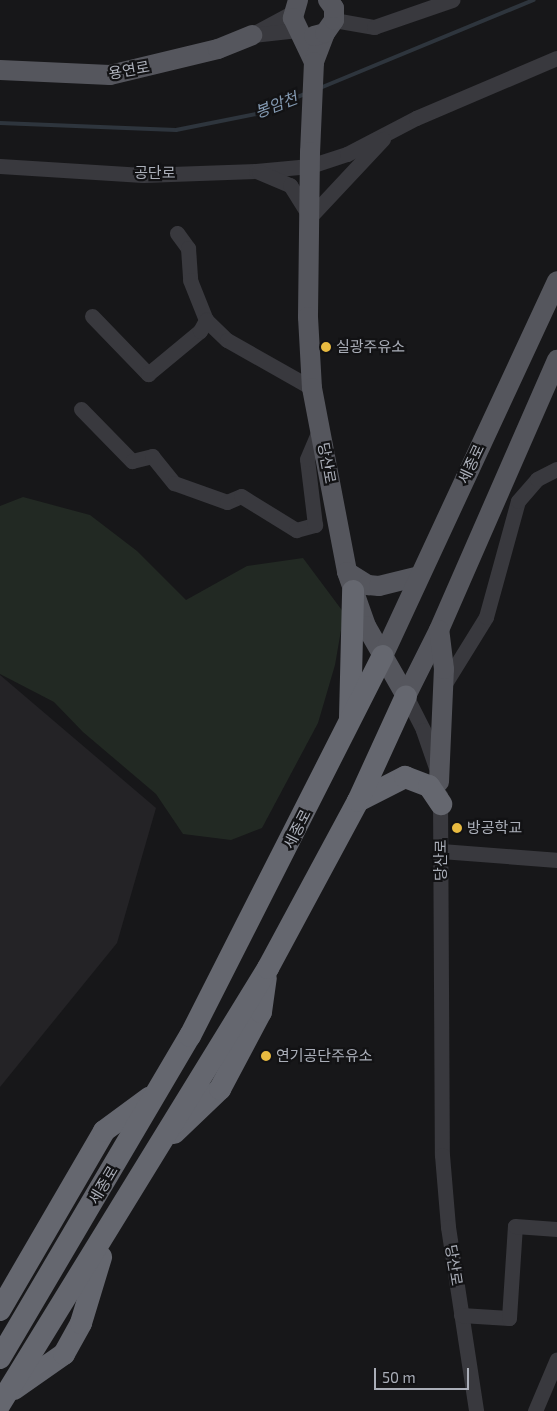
<!DOCTYPE html>
<html>
<head>
<meta charset="utf-8">
<style>
  body { margin:0 }
  #map { position:relative; width:557px; height:1411px; overflow:hidden; background:#171719; font-family:"Exo 2","Noto Sans KR",sans-serif }
  div>[style] { position:absolute }
  .built>* { inset:0; background:#242326 }
  .green>* { inset:0; background:#222923 }
  .stream>* { height:4px; margin:-2px; padding:0 2px; transform-origin:2px; border-radius:2px; background:#2e353d }
  .minor>* { height:15px; margin:-7.5px; padding:0 7.5px; transform-origin:7.5px; border-radius:7.5px; background:#39393e }
  .major>* { height:20px; margin:-10px; padding:0 10px; transform-origin:10px; border-radius:10px; background:#55565d }
  .highway>* { height:22px; margin:-11px; padding:0 11px; transform-origin:11px; border-radius:11px; background:#65676f }
  .dots>* { width:14px; height:14px; translate:-50% -50%; box-sizing:border-box; border:2px solid #121214; border-radius:50% }
  span { translate:-50% -50%; white-space:nowrap; text-align:center; line-height:1.15; -webkit-text-stroke:4.5px #121214; paint-order:stroke }
  .street-label { font-size:15px; color:#aaaeb8 }
  .poi-label { font-size:15px; color:#aaaeb8 }
  .left { translate:0 -50%; text-align:left }
  .water-label { font-size:16px; color:#8399b1; font-style:italic }
  .scale { position:absolute; left:374px; top:1368px; width:95px; height:22px; box-sizing:border-box; border:2px solid #aaaeb8; border-top:0; padding-left:6px; font-size:15px; line-height:18px; white-space:nowrap; color:#aaaeb8; -webkit-text-stroke:4px #121214; paint-order:stroke }
</style>
</head>
<body>
<div id="map">
  <div class="built">
    <i style="clip-path:polygon(0 675px,156px 808px,117px 943px,0 1087px)"></i>
  </div>
  <div class="green">
    <i style="clip-path:polygon(23px 497px,90px 515px,137px 551px,186px 600px,247px 566px,303px 558px,344px 613px,335px 665px,318px 723px,262px 828px,231px 840px,183px 834px,156px 794px,83px 732px,54px 702px,0 674px,0 506px)"></i>
  </div>
  <div class="stream">
    <i style="left:320px;top:88px;width:231px;rotate:-22.4deg"></i>
    <i style="left:0;top:123px;width:176px;rotate:2.3deg"></i>
    <i style="left:176px;top:130px;width:82px;rotate:-11.3deg"></i>
    <i style="left:256px;top:114px;width:55px;rotate:-22.4deg"></i>
  </div>
  <div class="minor">
    <i style="left:334px;top:20px;width:41px;rotate:9.9deg"></i>
    <i style="left:374px;top:27px;width:83px;rotate:-19.1deg"></i>
    <i style="left:258px;top:31px;width:40px;rotate:-28deg"></i>
    <i style="left:252px;top:35px;width:46px;rotate:-6.2deg"></i>
    <i style="left:0;top:166px;width:143px;rotate:3.6deg"></i>
    <i style="left:143px;top:175px;width:113px;rotate:-2deg"></i>
    <i style="left:256px;top:171px;width:54px;rotate:-5.3deg"></i>
    <i style="left:310px;top:166px;width:39px;rotate:-18deg"></i>
    <i style="left:347px;top:154px;width:78px;rotate:-27.6deg"></i>
    <i style="left:416px;top:118px;width:153px;rotate:-23.1deg"></i>
    <i style="left:259px;top:172px;width:34px;rotate:23deg"></i>
    <i style="left:290px;top:185px;width:38px;rotate:58deg"></i>
    <i style="left:310px;top:217px;width:107px;rotate:-46.9deg"></i>
    <i style="left:177px;top:233px;width:19px;rotate:54deg"></i>
    <i style="left:188px;top:248px;width:32px;rotate:86deg"></i>
    <i style="left:190px;top:280px;width:43px;rotate:68.2deg"></i>
    <i style="left:92px;top:316px;width:81px;rotate:46deg"></i>
    <i style="left:148px;top:374px;width:67px;rotate:-39.6deg"></i>
    <i style="left:200px;top:331px;width:13px;rotate:-61deg"></i>
    <i style="left:206px;top:320px;width:29px;rotate:44deg"></i>
    <i style="left:227px;top:340px;width:98px;rotate:29.5deg"></i>
    <i style="left:81px;top:409px;width:73px;rotate:45.6deg"></i>
    <i style="left:132px;top:461px;width:21px;rotate:-14deg"></i>
    <i style="left:152px;top:456px;width:35px;rotate:51deg"></i>
    <i style="left:174px;top:483px;width:56px;rotate:19.7deg"></i>
    <i style="left:227px;top:502px;width:15px;rotate:-23deg"></i>
    <i style="left:241px;top:496px;width:65px;rotate:31.7deg"></i>
    <i style="left:296px;top:530px;width:20px;rotate:-15deg"></i>
    <i style="left:315px;top:525px;width:66px;rotate:-96.9deg"></i>
    <i style="left:307px;top:459px;width:34px;rotate:-67deg"></i>
    <i style="left:444px;top:685px;width:80px;rotate:-58.3deg"></i>
    <i style="left:486px;top:617px;width:120px;rotate:-74.6deg"></i>
    <i style="left:518px;top:501px;width:29px;rotate:-49deg"></i>
    <i style="left:537px;top:479px;width:22px;rotate:-27deg"></i>
    <i style="left:406px;top:696px;width:38px;rotate:63deg"></i>
    <i style="left:423px;top:730px;width:39px;rotate:71deg"></i>
    <i style="left:440px;top:795px;width:360px;rotate:89.7deg"></i>
    <i style="left:442px;top:1155px;width:72px;rotate:85.2deg"></i>
    <i style="left:448px;top:1227px;width:186px;rotate:81.3deg"></i>
    <i style="left:441px;top:851px;width:116px;rotate:4.4deg"></i>
    <i style="left:461px;top:1315px;width:48px;rotate:3.6deg"></i>
    <i style="left:509px;top:1318px;width:92px;rotate:-86.3deg"></i>
    <i style="left:515px;top:1226px;width:42px;rotate:4.1deg"></i>
    <i style="left:535px;top:1411px;width:56px;rotate:-67.1deg"></i>
  </div>
  <div class="major">
    <i style="left:298px;top:0;width:19px;rotate:106deg"></i>
    <i style="left:293px;top:18px;width:49px;rotate:64.5deg"></i>
    <i style="left:325px;top:33px;width:31px;rotate:111deg"></i>
    <i style="left:314px;top:62px;width:90px;rotate:92.5deg"></i>
    <i style="left:310px;top:152px;width:165px;rotate:90.7deg"></i>
    <i style="left:308px;top:317px;width:71px;rotate:86.8deg"></i>
    <i style="left:312px;top:388px;width:187px;rotate:79.2deg"></i>
    <i style="left:347px;top:572px;width:57px;rotate:70.6deg"></i>
    <i style="left:366px;top:626px;width:81px;rotate:60.3deg"></i>
    <i style="left:314px;top:36px;width:11px;rotate:-15deg"></i>
    <i style="left:325px;top:33px;width:16px;rotate:-55deg"></i>
    <i style="left:334px;top:20px;width:12px;rotate:-90deg"></i>
    <i style="left:334px;top:8px;width:10px;rotate:-127deg"></i>
    <i style="left:0;top:70px;width:110px;rotate:2.6deg"></i>
    <i style="left:110px;top:75px;width:111px;rotate:-13.5deg"></i>
    <i style="left:218px;top:49px;width:37px;rotate:-22deg"></i>
    <i style="left:347px;top:572px;width:25px;rotate:32deg"></i>
    <i style="left:368px;top:585px;width:11px;rotate:5deg"></i>
    <i style="left:379px;top:586px;width:41px;rotate:-14deg"></i>
    <i style="left:383px;top:656px;width:413px;rotate:-65.1deg"></i>
    <i style="left:406px;top:696px;width:74px;rotate:-63.4deg"></i>
    <i style="left:439px;top:630px;width:295px;rotate:-66.4deg"></i>
    <i style="left:439px;top:782px;width:113px;rotate:-87.5deg"></i>
    <i style="left:444px;top:669px;width:39px;rotate:-97deg"></i>
  </div>
  <div class="highway">
    <i style="left:350px;top:718px;width:127px;rotate:-88.6deg"></i>
    <i style="left:358px;top:801px;width:53px;rotate:-27.1deg"></i>
    <i style="left:405px;top:777px;width:26px;rotate:21deg"></i>
    <i style="left:429px;top:786px;width:22px;rotate:56deg"></i>
    <i style="left:174px;top:1133px;width:64px;rotate:-43.7deg"></i>
    <i style="left:220px;top:1089px;width:87px;rotate:-62deg"></i>
    <i style="left:261px;top:1012px;width:34px;rotate:-82deg"></i>
    <i style="left:0;top:1310px;width:207px;rotate:-59.8deg"></i>
    <i style="left:104px;top:1131px;width:56px;rotate:-36.3deg"></i>
    <i style="left:0;top:1358px;width:374px;rotate:-59.5deg"></i>
    <i style="left:190px;top:1036px;width:426px;rotate:-63.1deg"></i>
    <i style="left:14px;top:1389px;width:61px;rotate:-35deg"></i>
    <i style="left:64px;top:1354px;width:35px;rotate:-61deg"></i>
    <i style="left:81px;top:1323px;width:69px;rotate:-73.1deg"></i>
    <i style="left:0;top:1404px;width:512px;rotate:-58.42deg"></i>
    <i style="left:268px;top:968px;width:190px;rotate:-61.7deg"></i>
    <i style="left:358px;top:801px;width:115px;rotate:-65.4deg"></i>
  </div>
  <div class="dots">
    <i style="left:326px;top:347px;background:#e8ba40"></i>
    <i style="left:457px;top:828px;background:#e8ba40"></i>
    <i style="left:266px;top:1056px;background:#e8ba40"></i>
  </div>
  <div class="street-label">
    <span style="left:129px;top:70px;rotate:-10deg">용연로</span>
    <span style="left:155px;top:173px">공단로</span>
    <span style="left:327px;top:463px;rotate:80deg">당산로</span>
    <span style="left:471px;top:464px;rotate:-65deg">세종로</span>
    <span style="left:297px;top:829px;rotate:-63deg">세종로</span>
    <span style="left:441px;top:860px;rotate:-90deg">당산로</span>
    <span style="left:103px;top:1185px;rotate:-59deg">세종로</span>
    <span style="left:454px;top:1265px;rotate:81deg">당산로</span>
  </div>
  <div class="poi-label">
    <span class="left" style="left:336px;top:347px">실광주유소</span>
    <span class="left" style="left:467px;top:828px">방공학교</span>
    <span class="left" style="left:276px;top:1056px">연기공단주유소</span>
  </div>
  <div class="water-label">
    <span style="left:276px;top:105px;rotate:-21deg">봉암천</span>
  </div>
  <div class="scale">50 m</div>
</div>
</body>
</html>
